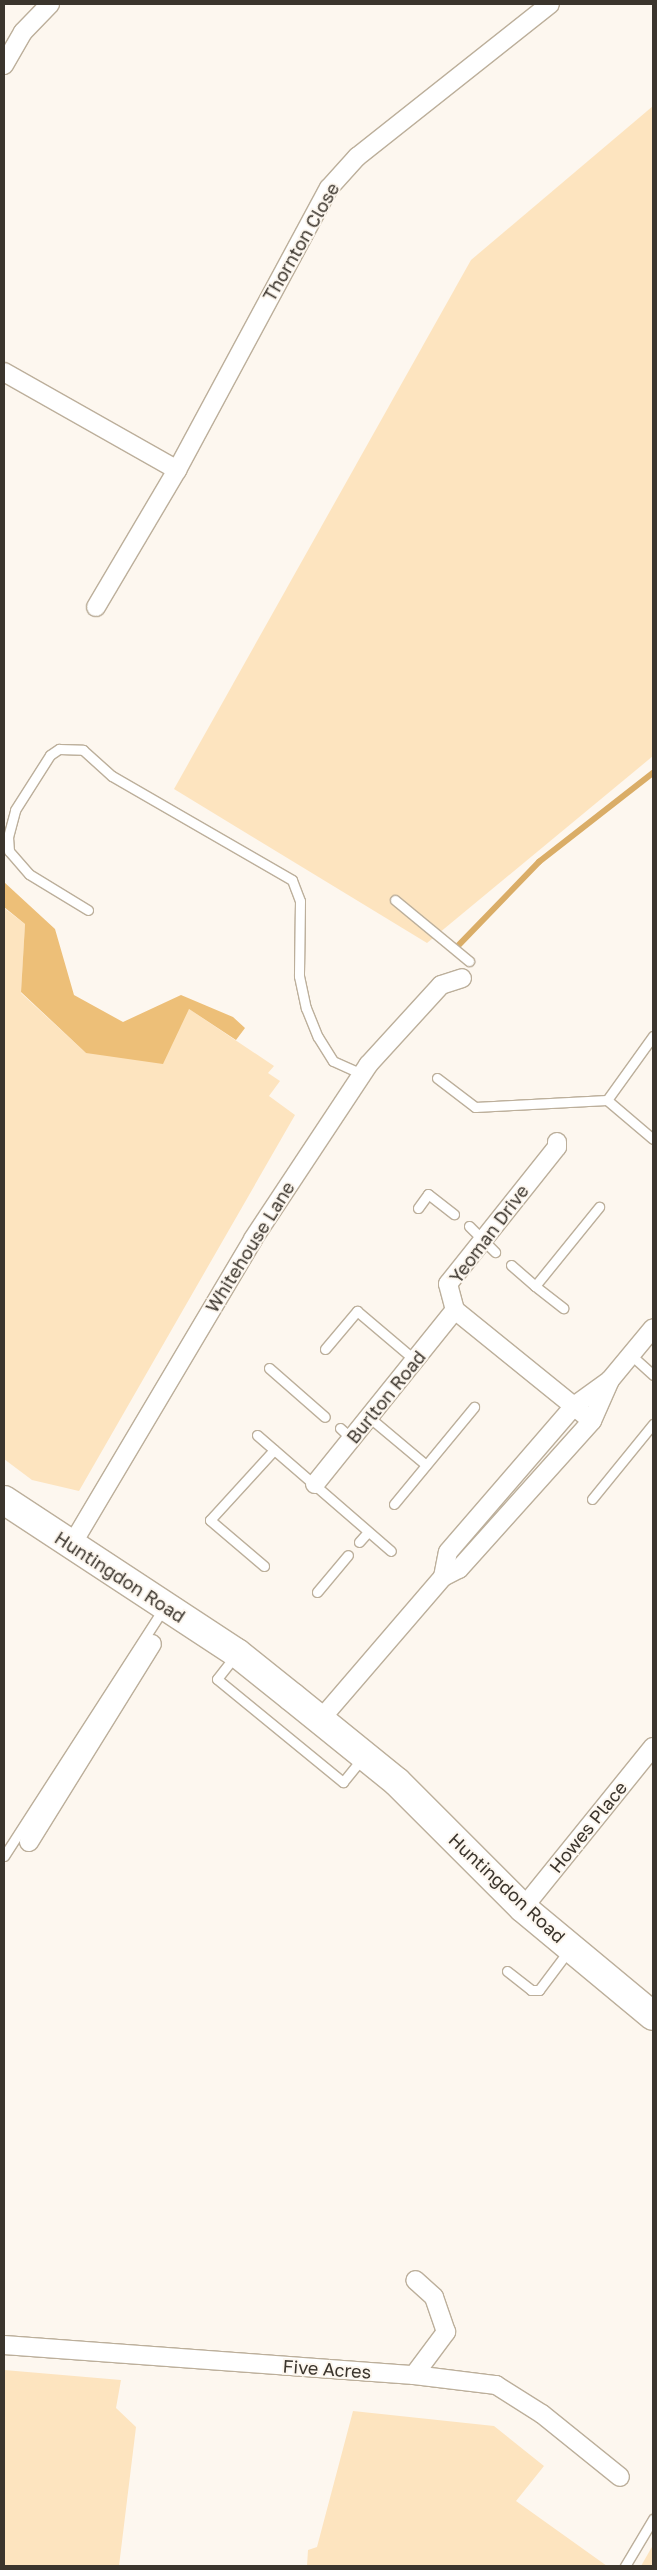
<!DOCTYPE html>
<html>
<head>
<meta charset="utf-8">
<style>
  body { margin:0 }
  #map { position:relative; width:657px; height:2570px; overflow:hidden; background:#fdf7ef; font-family:"Golos Text",sans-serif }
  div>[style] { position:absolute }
  .green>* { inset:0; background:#fde4bf }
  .forest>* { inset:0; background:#edbf78 }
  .stream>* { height:5.5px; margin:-2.75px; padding:0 2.75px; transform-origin:2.75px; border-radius:2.75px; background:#daad67 }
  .roads { filter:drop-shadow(1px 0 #bcaf9b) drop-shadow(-1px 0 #bcaf9b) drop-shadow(0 1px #bcaf9b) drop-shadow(0 -1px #bcaf9b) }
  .lane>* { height:9px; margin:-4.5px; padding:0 4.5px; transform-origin:4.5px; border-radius:4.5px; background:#fff }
  .street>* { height:18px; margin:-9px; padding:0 9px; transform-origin:9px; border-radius:9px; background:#fff }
  .primary>* { height:28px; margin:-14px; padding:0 14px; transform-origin:14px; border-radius:14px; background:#fff }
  span { translate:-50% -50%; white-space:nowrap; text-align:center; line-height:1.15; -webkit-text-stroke:4px #fdf7ef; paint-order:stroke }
  .street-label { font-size:18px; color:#3b352d }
  .frame { position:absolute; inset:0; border:5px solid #3b352d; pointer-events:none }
</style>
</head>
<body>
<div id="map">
  <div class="green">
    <i style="clip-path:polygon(653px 106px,653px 756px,427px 943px,174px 789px,471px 260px)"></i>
    <i style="clip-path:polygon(4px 908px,25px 924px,21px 993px,86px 1053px,189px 1009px,274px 1066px,268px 1073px,280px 1081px,269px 1096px,295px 1115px,79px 1491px,32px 1480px,4px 1459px)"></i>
    <i style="clip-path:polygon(4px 2370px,121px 2380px,116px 2408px,136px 2427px,119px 2566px,4px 2566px)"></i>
    <i style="clip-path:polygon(353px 2411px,494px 2426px,544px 2466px,516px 2501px,607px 2566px,307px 2566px,308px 2550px,317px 2547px)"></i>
    <i style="clip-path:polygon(653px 2545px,653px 2566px,641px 2566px)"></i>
  </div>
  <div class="forest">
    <i style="clip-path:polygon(4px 882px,55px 929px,74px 995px,123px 1022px,181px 995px,233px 1017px,245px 1028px,236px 1040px,189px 1009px,163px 1064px,86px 1053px,21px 992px,25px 924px,4px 907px)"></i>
  </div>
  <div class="stream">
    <i style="left:457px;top:947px;width:118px;rotate:-46deg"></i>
    <i style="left:539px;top:862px;width:145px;rotate:-38deg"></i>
  </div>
  <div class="roads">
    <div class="lane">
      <i style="left:395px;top:900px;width:96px;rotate:39.5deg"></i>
      <i style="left:88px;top:910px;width:69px;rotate:-148.6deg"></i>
      <i style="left:29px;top:874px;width:30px;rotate:-131deg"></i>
      <i style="left:9px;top:851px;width:14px;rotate:-94deg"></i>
      <i style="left:8px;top:837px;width:28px;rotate:-75deg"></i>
      <i style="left:15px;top:810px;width:65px;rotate:-57.5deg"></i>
      <i style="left:50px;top:755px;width:11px;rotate:-34deg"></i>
      <i style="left:59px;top:749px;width:24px;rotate:2deg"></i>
      <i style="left:83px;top:750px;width:39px;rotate:42deg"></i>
      <i style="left:112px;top:776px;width:208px;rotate:30deg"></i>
      <i style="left:292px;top:880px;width:22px;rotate:69deg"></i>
      <i style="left:300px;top:901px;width:75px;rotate:90.8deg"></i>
      <i style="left:299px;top:976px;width:33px;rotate:78deg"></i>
      <i style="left:306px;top:1008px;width:31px;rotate:68deg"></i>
      <i style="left:318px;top:1037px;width:28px;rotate:58deg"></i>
      <i style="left:333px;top:1061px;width:32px;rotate:24deg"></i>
      <i style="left:653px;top:1036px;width:79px;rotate:125.7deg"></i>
      <i style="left:607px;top:1100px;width:60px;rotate:40.3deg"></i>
      <i style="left:437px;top:1078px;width:48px;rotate:37.3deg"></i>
      <i style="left:475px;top:1107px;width:132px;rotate:-3deg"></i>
      <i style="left:418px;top:1208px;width:17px;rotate:-54deg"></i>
      <i style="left:428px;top:1194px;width:33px;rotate:38deg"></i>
      <i style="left:469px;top:1226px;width:37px;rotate:45deg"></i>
      <i style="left:511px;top:1265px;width:32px;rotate:41deg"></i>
      <i style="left:535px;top:1286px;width:102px;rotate:-51deg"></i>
      <i style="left:535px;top:1286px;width:36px;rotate:38deg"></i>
      <i style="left:325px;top:1349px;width:50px;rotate:-49.9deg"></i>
      <i style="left:357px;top:1311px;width:77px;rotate:40.3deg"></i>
      <i style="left:631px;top:1355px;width:30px;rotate:42deg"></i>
      <i style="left:269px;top:1368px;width:74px;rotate:41.2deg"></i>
      <i style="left:370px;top:1418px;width:73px;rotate:40deg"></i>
      <i style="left:340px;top:1428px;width:16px;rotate:43deg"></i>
      <i style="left:257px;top:1435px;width:177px;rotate:40.9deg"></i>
      <i style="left:592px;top:1499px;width:97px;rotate:-50.9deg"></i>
      <i style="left:394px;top:1504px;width:126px;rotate:-50.5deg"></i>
      <i style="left:359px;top:1542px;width:13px;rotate:-48deg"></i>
      <i style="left:264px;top:1566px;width:71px;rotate:-139.6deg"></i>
      <i style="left:210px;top:1520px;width:95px;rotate:-47.6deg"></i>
      <i style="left:317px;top:1592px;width:48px;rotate:-50deg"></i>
      <i style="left:235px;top:1656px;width:29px;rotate:128deg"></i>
      <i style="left:217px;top:1679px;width:163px;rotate:39.3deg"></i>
      <i style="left:343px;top:1782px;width:32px;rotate:-51deg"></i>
      <i style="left:4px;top:1856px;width:295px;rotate:-57.2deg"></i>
      <i style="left:507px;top:1971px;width:31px;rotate:38deg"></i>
      <i style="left:531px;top:1990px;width:8px"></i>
      <i style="left:539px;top:1990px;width:50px;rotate:-53.1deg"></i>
      <i style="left:625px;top:2566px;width:55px;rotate:-59.2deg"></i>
    </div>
    <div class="street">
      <i style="left:4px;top:65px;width:38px;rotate:-60deg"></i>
      <i style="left:23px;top:32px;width:39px;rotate:-46deg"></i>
      <i style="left:4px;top:372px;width:199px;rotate:29.5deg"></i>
      <i style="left:177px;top:470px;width:320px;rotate:-61.7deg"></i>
      <i style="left:329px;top:188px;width:42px;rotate:-47.9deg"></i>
      <i style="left:357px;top:157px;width:246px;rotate:-38.4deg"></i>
      <i style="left:96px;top:607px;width:159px;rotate:-59.4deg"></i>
      <i style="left:557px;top:1142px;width:5px;rotate:90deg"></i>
      <i style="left:557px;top:1147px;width:175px;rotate:128.5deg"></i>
      <i style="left:448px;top:1284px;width:27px;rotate:75deg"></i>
      <i style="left:455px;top:1310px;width:176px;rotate:39deg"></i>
      <i style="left:315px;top:1484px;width:223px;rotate:-51.2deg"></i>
      <i style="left:71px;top:1546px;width:357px;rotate:-59.3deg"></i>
      <i style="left:253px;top:1239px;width:209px;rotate:-56.5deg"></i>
      <i style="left:368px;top:1065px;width:108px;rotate:-47.6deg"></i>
      <i style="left:441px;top:985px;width:22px;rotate:-18deg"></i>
      <i style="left:443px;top:1577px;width:25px;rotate:-79deg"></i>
      <i style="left:448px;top:1552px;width:193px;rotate:-49.2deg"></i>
      <i style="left:574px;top:1406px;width:44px;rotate:-35.8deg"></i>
      <i style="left:610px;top:1380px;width:67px;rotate:-50.4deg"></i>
      <i style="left:320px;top:1720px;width:189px;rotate:-49.3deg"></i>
      <i style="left:443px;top:1577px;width:18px;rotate:-27deg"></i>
      <i style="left:459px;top:1569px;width:199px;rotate:-48.1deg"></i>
      <i style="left:592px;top:1421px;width:45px;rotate:-66.3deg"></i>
      <i style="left:29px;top:1842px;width:233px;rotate:-58.2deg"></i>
      <i style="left:523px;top:1908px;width:207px;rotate:-51.1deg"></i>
      <i style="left:4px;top:2345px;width:411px;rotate:4.2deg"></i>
      <i style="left:414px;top:2375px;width:83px;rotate:7deg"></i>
      <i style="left:496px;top:2385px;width:54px;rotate:32.2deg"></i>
      <i style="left:542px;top:2414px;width:100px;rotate:38.9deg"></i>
      <i style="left:414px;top:2375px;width:54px;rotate:-53.3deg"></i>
      <i style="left:446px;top:2332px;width:37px;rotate:-109deg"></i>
      <i style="left:434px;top:2297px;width:25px;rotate:-138deg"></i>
    </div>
    <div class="primary">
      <i style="left:4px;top:1500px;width:279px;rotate:33.3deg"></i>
      <i style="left:237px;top:1653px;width:70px;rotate:38.7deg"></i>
      <i style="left:292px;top:1697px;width:135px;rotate:39deg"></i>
      <i style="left:397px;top:1782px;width:178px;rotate:45deg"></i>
      <i style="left:523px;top:1908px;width:169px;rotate:39.7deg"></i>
    </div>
  </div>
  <div class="street-label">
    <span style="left:301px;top:242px;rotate:-60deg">Thornton Close</span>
    <span style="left:489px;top:1234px;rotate:-53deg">Yeoman Drive</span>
    <span style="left:250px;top:1247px;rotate:-58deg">Whitehouse Lane</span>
    <span style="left:386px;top:1397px;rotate:-51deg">Burlton Road</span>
    <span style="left:120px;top:1577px;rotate:33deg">Huntingdon Road</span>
    <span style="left:588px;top:1827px;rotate:-51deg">Howes Place</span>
    <span style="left:507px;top:1888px;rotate:43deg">Huntingdon Road</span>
    <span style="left:327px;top:2369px;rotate:4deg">Five Acres</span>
  </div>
  <div class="frame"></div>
</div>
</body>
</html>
